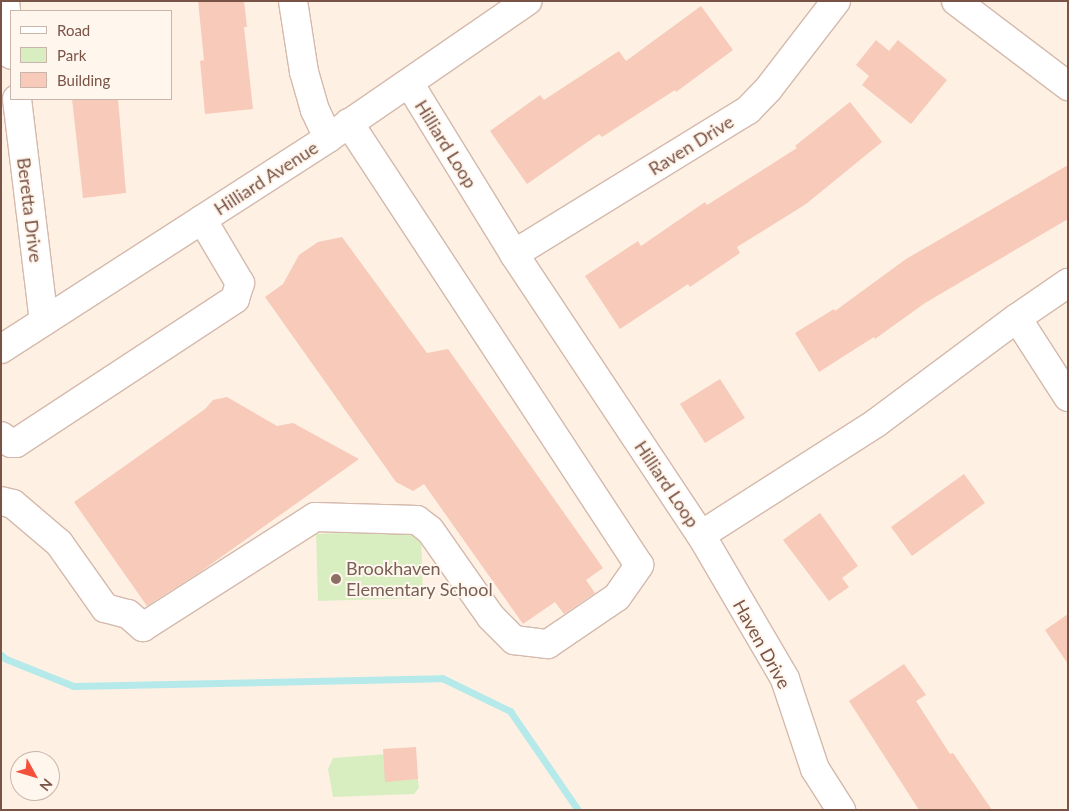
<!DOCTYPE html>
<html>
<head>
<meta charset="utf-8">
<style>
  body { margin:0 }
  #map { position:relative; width:1069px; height:811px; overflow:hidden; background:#fef1e4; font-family:Lato,sans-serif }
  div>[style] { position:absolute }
  .green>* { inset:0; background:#d8eec1 }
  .stream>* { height:7px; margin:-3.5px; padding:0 3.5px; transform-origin:3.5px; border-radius:3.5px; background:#b6e9ea }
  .building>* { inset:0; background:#f7cab9 }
  .roads { filter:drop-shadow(1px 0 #d4b9ac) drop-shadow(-1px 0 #d4b9ac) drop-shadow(0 1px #d4b9ac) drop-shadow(0 -1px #d4b9ac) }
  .minor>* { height:28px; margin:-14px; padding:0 14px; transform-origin:14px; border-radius:14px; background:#fff }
  .dots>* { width:14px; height:14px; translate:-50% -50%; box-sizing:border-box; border:2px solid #fff6ed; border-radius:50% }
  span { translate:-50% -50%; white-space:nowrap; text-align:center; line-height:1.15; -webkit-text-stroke:4px #fff6ed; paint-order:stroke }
  .street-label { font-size:18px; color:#7a5347 }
  .education-label { font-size:18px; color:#785e54 }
  .left { translate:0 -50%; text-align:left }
  .frame { position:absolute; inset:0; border:2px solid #7a5347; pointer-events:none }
  .legend { position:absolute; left:10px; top:10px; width:162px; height:90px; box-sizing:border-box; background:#fff6ed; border:1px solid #cab5ab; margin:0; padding:6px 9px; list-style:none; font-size:15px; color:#7a5347 }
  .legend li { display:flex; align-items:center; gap:10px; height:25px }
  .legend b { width:25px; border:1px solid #cab5ab }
  .north { position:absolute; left:10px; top:751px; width:50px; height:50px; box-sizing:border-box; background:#fff6ed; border:1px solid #cab5ab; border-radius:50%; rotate:129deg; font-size:14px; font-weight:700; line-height:20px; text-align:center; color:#7a5347 }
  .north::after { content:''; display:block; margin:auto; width:18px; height:22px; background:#f4513d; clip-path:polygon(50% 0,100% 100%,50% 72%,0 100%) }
</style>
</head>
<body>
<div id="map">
  <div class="green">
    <i style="clip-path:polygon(421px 530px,423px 598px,318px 601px,316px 534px)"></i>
    <i style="clip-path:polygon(414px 752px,419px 788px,414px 794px,333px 797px,328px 769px,333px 758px)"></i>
  </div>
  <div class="stream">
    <i style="left:1px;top:655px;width:6px;rotate:39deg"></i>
    <i style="left:6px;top:659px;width:72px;rotate:21.9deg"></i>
    <i style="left:73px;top:686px;width:369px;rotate:-1.2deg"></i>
    <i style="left:442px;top:678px;width:76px;rotate:25.9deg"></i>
    <i style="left:510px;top:711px;width:120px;rotate:55.5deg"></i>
  </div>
  <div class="building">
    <i style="clip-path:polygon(198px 1px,244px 1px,247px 27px,244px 27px,253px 109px,205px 114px,200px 61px,204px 60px)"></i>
    <i style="clip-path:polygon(701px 6px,733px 50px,676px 92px,675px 90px,602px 137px,599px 134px,527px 184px,490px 131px,540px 95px,544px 100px,619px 51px,626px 61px)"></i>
    <i style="clip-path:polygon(876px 40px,889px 51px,898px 40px,947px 80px,911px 124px,862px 85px,869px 76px,856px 65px)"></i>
    <i style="clip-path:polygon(72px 99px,118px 99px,126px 193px,83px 198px)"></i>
    <i style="clip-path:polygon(850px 102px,882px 142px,806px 204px,737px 247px,740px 253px,690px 287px,688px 284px,620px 329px,585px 276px,638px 241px,641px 246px,705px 202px,707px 205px,797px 148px,795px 146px)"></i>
    <i style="clip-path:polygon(1068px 165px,1068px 219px,925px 303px,875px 339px,874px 337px,819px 372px,795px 333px,834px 309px,835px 311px,906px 259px)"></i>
    <i style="clip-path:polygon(342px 237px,427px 353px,448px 349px,603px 568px,586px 580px,595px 593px,564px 614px,555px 602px,523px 624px,424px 484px,413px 491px,396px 482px,265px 297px,283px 284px,299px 255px,318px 242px)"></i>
    <i style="clip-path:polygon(720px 379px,745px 418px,705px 443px,680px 404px)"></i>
    <i style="clip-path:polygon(227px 397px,277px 426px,293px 423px,359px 459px,200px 572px,147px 606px,74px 502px,205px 409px,213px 400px)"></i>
    <i style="clip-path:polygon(964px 474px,985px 503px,912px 556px,891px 527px)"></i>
    <i style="clip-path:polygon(820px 513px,858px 566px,842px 578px,849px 587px,829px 601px,783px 540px)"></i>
    <i style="clip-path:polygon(1068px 614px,1068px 664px,1045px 630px)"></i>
    <i style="clip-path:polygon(904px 664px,926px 695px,916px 701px,950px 754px,953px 753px,992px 810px,919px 810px,849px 701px)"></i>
    <i style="clip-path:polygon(416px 747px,418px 779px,385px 782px,383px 749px)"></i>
  </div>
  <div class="roads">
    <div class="minor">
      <i style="left:5px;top:1px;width:54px;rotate:83.7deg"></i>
      <i style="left:293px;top:1px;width:72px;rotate:81.2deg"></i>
      <i style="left:304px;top:72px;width:40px;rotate:74deg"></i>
      <i style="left:315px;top:110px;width:31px;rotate:65deg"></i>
      <i style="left:956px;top:1px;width:141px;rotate:37.2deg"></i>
      <i style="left:409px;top:83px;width:201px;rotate:58.4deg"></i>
      <i style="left:514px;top:254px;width:338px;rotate:56.4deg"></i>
      <i style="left:701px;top:535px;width:167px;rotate:59.7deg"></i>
      <i style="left:785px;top:679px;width:95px;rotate:71.6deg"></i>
      <i style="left:815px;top:769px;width:49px;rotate:57.6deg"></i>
      <i style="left:17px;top:99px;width:224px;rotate:83.1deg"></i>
      <i style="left:514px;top:254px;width:275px;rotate:-31.6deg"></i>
      <i style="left:748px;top:110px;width:30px;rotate:-46deg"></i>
      <i style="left:769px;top:88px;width:110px;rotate:-52.4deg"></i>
      <i style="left:1017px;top:318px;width:94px;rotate:57.2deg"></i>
      <i style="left:1px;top:349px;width:389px;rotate:-32.8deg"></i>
      <i style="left:328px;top:138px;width:242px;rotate:-34.5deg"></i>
      <i style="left:1px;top:436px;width:12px;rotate:35deg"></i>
      <i style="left:11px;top:443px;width:5px"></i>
      <i style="left:16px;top:443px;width:262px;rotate:-33.3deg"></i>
      <i style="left:235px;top:299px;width:17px;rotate:-73deg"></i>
      <i style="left:240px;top:283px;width:74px;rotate:-120.7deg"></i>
      <i style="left:1px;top:501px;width:12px;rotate:14deg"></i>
      <i style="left:13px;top:504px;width:60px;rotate:40.3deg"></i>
      <i style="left:59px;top:543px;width:80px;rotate:54.7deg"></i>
      <i style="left:105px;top:608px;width:24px;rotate:15deg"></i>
      <i style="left:128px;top:614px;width:20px;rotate:41deg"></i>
      <i style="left:143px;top:627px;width:204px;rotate:-32.6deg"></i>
      <i style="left:315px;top:517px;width:102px;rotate:1.7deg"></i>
      <i style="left:417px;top:520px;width:16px;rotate:38deg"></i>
      <i style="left:430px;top:530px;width:106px;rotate:55deg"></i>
      <i style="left:491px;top:617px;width:33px;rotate:45deg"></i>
      <i style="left:514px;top:640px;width:34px;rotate:7deg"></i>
      <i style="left:548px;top:644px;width:83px;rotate:-34.3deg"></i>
      <i style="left:617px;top:597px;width:39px;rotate:-55deg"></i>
      <i style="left:639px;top:565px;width:529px;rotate:-123.27deg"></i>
      <i style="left:701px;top:535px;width:208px;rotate:-32.6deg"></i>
      <i style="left:876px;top:423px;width:176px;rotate:-36.7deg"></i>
      <i style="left:1017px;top:318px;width:62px;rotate:-34.5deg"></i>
    </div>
  </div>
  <div class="dots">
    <i style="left:336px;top:579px;background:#8d6e63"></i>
  </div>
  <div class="street-label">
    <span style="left:446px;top:144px;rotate:58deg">Hilliard Loop</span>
    <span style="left:691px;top:145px;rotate:-32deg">Raven Drive</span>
    <span style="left:266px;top:178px;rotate:-33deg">Hilliard Avenue</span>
    <span style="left:30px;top:210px;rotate:83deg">Beretta Drive</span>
    <span style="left:667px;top:484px;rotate:56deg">Hilliard Loop</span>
    <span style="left:762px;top:644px;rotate:61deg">Haven Drive</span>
  </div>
  <div class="education-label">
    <span class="left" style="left:346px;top:579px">Brookhaven<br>Elementary School</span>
  </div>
  <div class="frame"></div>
  <ul class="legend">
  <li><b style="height:6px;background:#fff"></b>Road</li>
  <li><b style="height:14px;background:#d8eec1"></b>Park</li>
  <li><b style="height:14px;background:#f7cab9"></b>Building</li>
  </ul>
  <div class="north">N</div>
</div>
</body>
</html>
